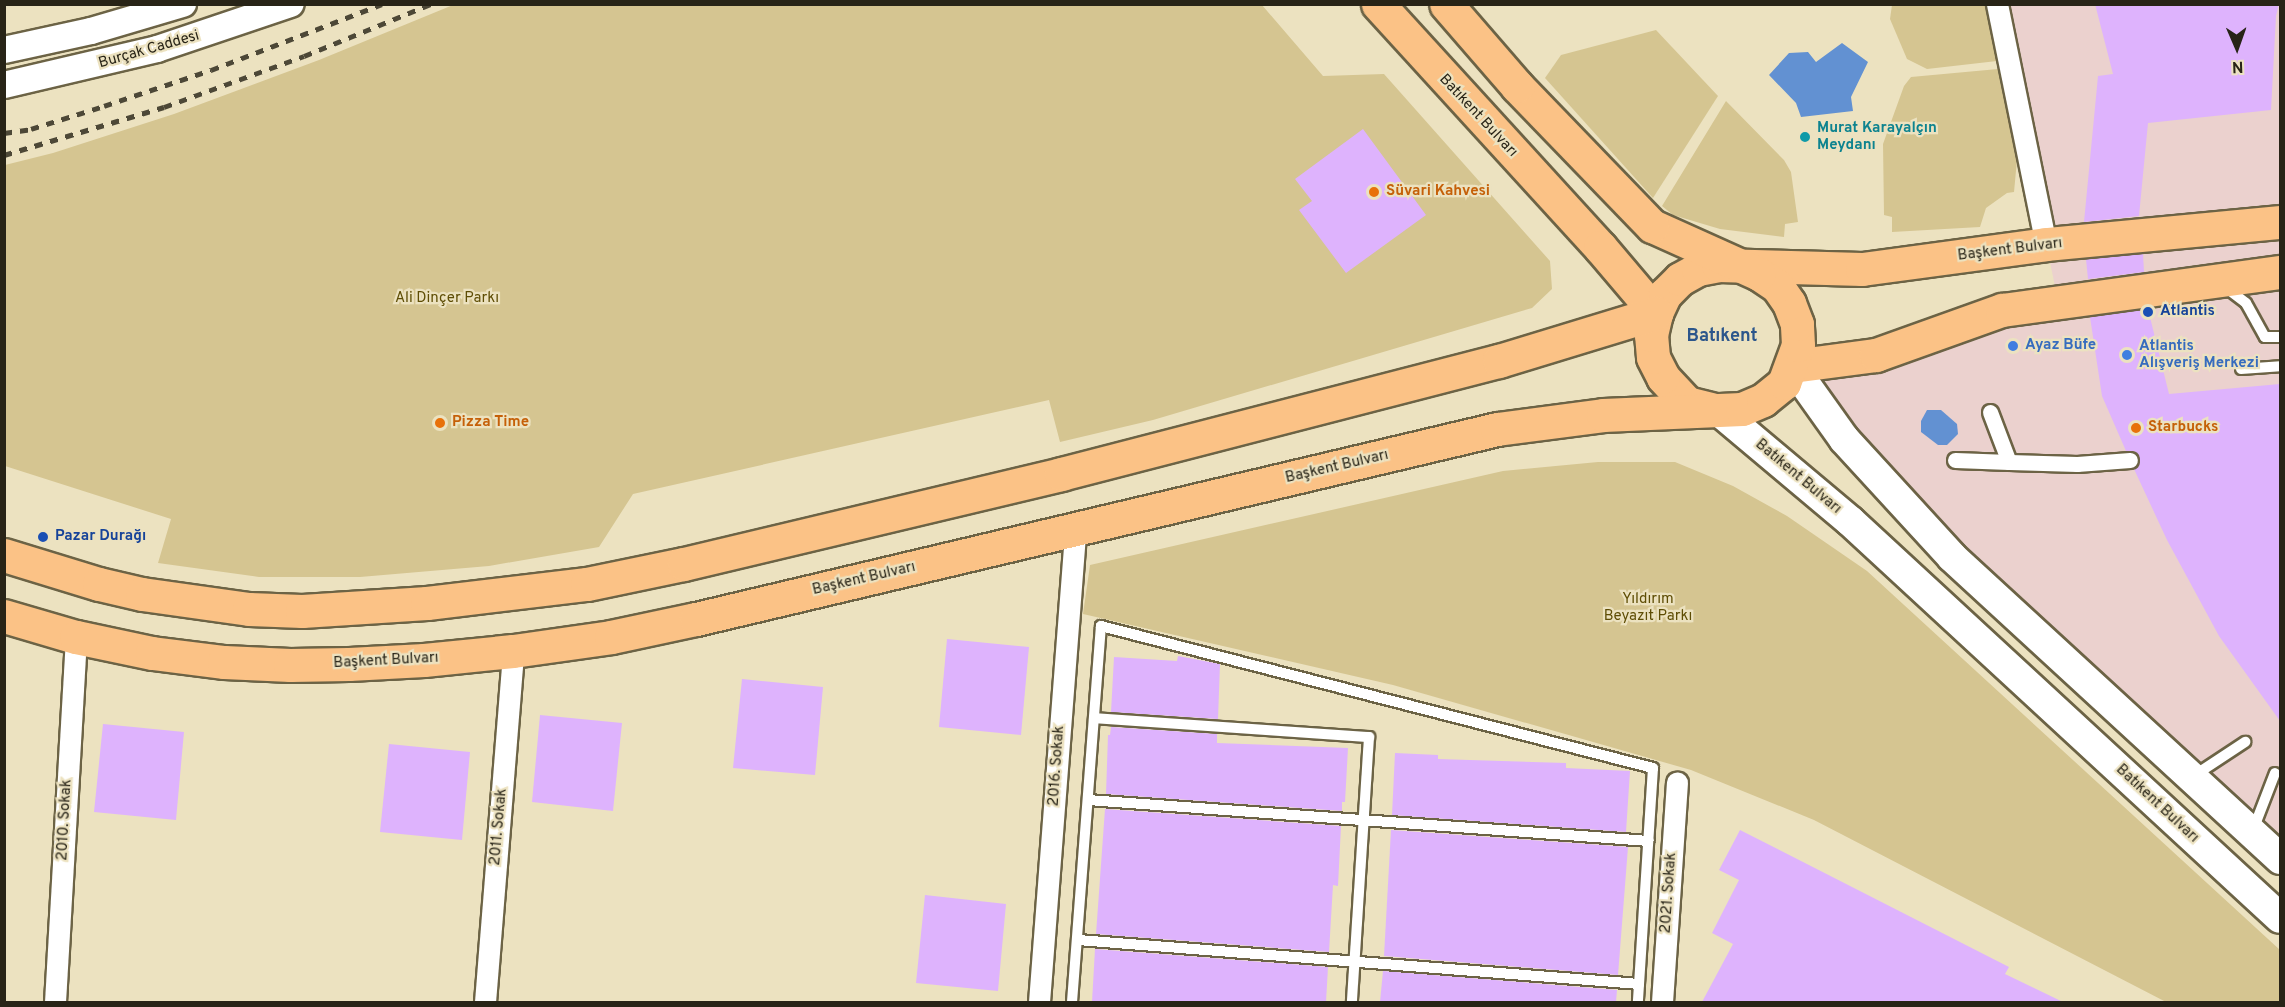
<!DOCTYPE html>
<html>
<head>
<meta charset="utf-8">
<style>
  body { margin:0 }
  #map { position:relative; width:2285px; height:1007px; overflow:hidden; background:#ece2c0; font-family:Overpass,sans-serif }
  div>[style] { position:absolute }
  .commercial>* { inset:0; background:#ebd1ce }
  .green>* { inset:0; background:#d5c591 }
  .water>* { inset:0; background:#6291d2 }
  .building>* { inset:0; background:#deb3fd }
  .roads { filter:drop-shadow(2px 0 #6c6345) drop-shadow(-2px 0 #6c6345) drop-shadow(0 2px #6c6345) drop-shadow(0 -2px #6c6345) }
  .service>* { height:10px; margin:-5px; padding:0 5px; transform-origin:5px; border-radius:5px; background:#fff }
  .pedestrian>* { height:15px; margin:-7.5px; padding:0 7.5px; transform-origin:7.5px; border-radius:7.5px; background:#fff }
  .minor>* { height:21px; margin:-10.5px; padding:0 10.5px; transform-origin:10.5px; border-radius:10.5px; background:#fff }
  .tertiary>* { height:26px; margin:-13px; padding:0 13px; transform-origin:13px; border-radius:13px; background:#fff }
  .secondary>* { height:30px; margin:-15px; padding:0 15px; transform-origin:15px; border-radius:15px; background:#fff }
  .primary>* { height:33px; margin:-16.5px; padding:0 16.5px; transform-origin:16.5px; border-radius:16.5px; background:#fbc286 }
  .rail>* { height:4.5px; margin-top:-2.25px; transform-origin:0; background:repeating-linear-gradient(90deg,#4d4837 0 8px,transparent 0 16px) }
  .dots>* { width:16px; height:16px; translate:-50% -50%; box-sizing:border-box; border:3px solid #ece2c0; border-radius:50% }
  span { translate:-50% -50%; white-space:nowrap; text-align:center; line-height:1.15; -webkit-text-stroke:4.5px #ece2c0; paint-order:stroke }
  .street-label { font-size:15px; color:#282417 }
  .culture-label { font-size:15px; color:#0d838f; font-weight:700 }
  .left { translate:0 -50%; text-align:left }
  .food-label { font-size:15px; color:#c56008; font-weight:700 }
  .park-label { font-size:15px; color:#5e4d04 }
  .transit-label { font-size:15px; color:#164399; font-weight:700 }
  .shop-label { font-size:15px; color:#366cbe; font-weight:700 }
  .quarter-label { font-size:18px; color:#2c568b; font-weight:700 }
  .frame { position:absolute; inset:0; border:6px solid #282417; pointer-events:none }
  .north { position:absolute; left:2207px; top:18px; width:60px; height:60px; -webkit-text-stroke:4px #ece2c0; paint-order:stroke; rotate:178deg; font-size:16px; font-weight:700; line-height:24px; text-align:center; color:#282417 }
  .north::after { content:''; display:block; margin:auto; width:21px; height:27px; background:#282417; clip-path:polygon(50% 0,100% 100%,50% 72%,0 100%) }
</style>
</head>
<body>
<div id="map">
  <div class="commercial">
    <i style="clip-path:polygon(1997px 5px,2280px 5px,2280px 859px,1952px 557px,1792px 366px,2058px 301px)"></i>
  </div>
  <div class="green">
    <i style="clip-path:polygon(453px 5px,1262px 5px,1323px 76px,1384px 74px,1550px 261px,1552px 289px,1532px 308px,1153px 420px,1060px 442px,1049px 400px,633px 494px,599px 547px,489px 566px,360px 577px,259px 577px,158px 563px,171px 519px,5px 466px,5px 165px,53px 153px,174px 114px,319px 60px)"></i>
    <i style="clip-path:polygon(1892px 5px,1985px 5px,1997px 61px,1927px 69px,1907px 59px,1890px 19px)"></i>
    <i style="clip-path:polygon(1656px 30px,1718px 96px,1653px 198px,1545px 78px,1561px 55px)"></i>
    <i style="clip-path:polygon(1998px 69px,2017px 160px,2014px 192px,2007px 193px,1986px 208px,1980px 227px,1892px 232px,1892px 217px,1884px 215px,1883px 144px,1904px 86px,1911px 77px)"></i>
    <i style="clip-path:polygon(1726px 101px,1784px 160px,1791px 172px,1798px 222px,1785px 224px,1784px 237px,1720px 229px,1673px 215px,1662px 206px)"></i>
    <i style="clip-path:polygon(1598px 462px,1675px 462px,1733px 486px,1787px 516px,1867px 571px,2280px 950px,2280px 1002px,2166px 1002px,1814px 820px,1691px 770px,1393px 685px,1083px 614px,1090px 565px,1503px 471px)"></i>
  </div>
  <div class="water">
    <i style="clip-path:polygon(1842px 43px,1868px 62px,1851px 97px,1853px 111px,1801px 117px,1796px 103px,1769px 75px,1789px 53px,1808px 52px,1816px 62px)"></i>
    <i style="clip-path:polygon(1927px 410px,1941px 410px,1957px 424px,1958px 434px,1947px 445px,1938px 445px,1921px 432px,1921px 421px)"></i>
  </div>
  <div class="building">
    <i style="clip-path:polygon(2095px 4px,2279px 4px,2276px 16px,2271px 110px,2148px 123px,2139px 216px,2084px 222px,2098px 76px,2113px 74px)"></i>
    <i style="clip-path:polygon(1363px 129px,1426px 215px,1346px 273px,1299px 210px,1312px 201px,1295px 179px)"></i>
    <i style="clip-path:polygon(2143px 254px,2144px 272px,2088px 279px,2086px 259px)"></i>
    <i style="clip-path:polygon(2148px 309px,2169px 394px,2280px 384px,2280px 721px,2219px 636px,2167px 540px,2134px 469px,2139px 464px,2138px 455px,2134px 451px,2126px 451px,2102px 396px,2090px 317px)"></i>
    <i style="clip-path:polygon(947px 639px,1029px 647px,1021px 735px,939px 727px)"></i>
    <i style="clip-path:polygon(1178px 656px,1220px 664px,1218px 719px,1111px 712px,1114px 657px,1177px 661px)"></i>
    <i style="clip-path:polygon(742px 679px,823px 687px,815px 775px,733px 768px)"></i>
    <i style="clip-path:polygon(540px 715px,622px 723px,613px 811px,532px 802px)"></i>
    <i style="clip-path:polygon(103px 724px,184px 732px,176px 820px,94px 812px)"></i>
    <i style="clip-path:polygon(1111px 727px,1217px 734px,1217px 743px,1348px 748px,1345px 802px,1342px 802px,1342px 811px,1106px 794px,1108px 735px,1110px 735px)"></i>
    <i style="clip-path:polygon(389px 744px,470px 752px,462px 840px,380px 832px)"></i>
    <i style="clip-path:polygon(1395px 753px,1438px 755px,1438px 759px,1566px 763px,1566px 768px,1630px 771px,1626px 832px,1392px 815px)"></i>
    <i style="clip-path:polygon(1105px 809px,1341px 826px,1338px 886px,1333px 885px,1329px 952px,1096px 934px)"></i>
    <i style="clip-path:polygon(1391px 830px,1628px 847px,1618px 975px,1384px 956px)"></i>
    <i style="clip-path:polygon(1740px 830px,2009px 967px,2005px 974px,2063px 1002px,1702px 1002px,1733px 944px,1712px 933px,1739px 880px,1719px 870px)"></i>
    <i style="clip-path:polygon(925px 895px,1006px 904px,998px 991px,916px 983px)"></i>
    <i style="clip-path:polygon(1095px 949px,1328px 967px,1326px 1002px,1092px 1002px)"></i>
    <i style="clip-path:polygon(1383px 971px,1617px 990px,1616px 1002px,1380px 1002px)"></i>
  </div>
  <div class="roads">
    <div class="service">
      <i style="left:2225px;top:287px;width:26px;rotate:37deg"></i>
      <i style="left:2246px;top:303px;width:39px;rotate:61deg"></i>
      <i style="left:2265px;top:337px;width:15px"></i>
      <i style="left:2241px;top:369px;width:39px;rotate:-4deg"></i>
      <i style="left:1094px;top:718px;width:276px;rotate:4deg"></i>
      <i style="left:1369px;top:737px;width:266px;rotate:93.7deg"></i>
      <i style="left:2192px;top:777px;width:64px;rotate:-33.4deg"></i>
      <i style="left:1088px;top:800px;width:562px;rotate:4.18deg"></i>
      <i style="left:2253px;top:830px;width:61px;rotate:-68.9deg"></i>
      <i style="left:1078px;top:940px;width:563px;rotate:4.48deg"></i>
      <i style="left:1072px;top:1002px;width:377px;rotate:-85.6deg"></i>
      <i style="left:1101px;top:626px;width:570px;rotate:14.43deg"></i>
      <i style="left:1653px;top:768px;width:234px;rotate:93.7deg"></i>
    </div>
    <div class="pedestrian">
      <i style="left:1990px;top:412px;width:53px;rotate:69.2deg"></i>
      <i style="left:2009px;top:462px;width:68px;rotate:1.7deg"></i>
      <i style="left:2077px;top:464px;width:53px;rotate:-4.3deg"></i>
      <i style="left:1955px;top:460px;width:54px;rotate:2.1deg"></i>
    </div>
    <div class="minor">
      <i style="left:1997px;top:4px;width:245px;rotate:78.5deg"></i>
      <i style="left:55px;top:1002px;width:366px;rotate:-86.7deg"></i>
      <i style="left:485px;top:1002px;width:352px;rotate:-85.4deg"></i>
      <i style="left:1039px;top:1002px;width:474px;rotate:-85.6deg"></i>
      <i style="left:1662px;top:1002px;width:220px;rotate:-86.1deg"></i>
    </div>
    <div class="tertiary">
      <i style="left:4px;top:50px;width:89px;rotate:-12.3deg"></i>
      <i style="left:91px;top:31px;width:96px;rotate:-16.4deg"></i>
      <i style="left:4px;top:85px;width:157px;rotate:-13.2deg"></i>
      <i style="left:157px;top:49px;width:141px;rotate:-18.6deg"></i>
    </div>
    <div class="secondary">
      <i style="left:1792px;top:366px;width:90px;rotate:54.5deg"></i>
      <i style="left:1844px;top:439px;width:160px;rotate:47.5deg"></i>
      <i style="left:1952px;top:557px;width:446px;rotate:42.6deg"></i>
      <i style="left:1719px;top:411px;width:171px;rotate:40deg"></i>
      <i style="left:1850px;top:521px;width:585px;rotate:42.71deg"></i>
    </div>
    <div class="primary">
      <i style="left:1378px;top:4px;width:329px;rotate:47.6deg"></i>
      <i style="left:1600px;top:247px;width:87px;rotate:49.7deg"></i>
      <i style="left:1792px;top:366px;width:85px;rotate:-7.5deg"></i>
      <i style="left:1876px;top:355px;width:134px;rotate:-19.7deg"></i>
      <i style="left:2002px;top:310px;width:281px;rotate:-7.8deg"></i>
      <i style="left:1711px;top:409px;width:25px;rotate:-166deg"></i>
      <i style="left:1687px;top:403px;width:35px;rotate:-133deg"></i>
      <i style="left:1663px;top:377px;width:22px;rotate:-117deg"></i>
      <i style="left:1653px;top:357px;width:22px;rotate:-95deg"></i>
      <i style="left:1651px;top:335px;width:23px;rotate:-77deg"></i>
      <i style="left:1656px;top:313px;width:21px;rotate:-65deg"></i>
      <i style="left:1665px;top:294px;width:21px;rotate:-45deg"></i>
      <i style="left:1680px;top:279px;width:21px;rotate:-29deg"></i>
      <i style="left:1698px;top:269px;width:20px;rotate:-11deg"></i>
      <i style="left:1718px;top:265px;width:144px;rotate:1.6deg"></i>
      <i style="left:1862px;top:269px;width:186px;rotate:-7.7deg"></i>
      <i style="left:2046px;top:244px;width:235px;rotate:-5.4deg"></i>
      <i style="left:4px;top:555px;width:99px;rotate:17deg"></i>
      <i style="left:99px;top:584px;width:44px;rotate:13.1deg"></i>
      <i style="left:142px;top:594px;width:108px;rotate:8deg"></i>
      <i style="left:249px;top:609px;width:53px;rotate:2.2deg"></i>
      <i style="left:302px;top:611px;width:125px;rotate:-3.7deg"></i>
      <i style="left:427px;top:603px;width:161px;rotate:-6.8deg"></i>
      <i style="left:587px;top:584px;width:99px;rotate:-11.7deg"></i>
      <i style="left:684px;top:564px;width:388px;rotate:-13.4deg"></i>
      <i style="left:1061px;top:474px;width:452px;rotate:-14.5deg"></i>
      <i style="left:1499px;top:361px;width:164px;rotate:-17deg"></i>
      <i style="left:4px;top:616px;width:75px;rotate:16.3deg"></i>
      <i style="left:76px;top:637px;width:78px;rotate:11.9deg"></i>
      <i style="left:152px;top:653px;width:73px;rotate:7.1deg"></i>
      <i style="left:224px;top:662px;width:66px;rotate:2.6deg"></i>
      <i style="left:290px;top:665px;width:59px;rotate:-1deg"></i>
      <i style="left:349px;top:664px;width:75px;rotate:-3.1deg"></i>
      <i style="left:424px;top:660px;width:89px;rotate:-5.8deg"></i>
      <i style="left:513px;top:651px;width:99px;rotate:-8.1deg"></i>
      <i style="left:611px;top:637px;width:87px;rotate:-12deg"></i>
      <i style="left:696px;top:619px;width:823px;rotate:-13.34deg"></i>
      <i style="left:1497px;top:429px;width:107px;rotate:-7.5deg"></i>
      <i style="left:1603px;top:415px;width:139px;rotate:-2.5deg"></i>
      <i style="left:1742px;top:409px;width:23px;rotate:-23deg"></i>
      <i style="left:1763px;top:400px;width:27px;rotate:-39deg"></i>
      <i style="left:1784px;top:383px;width:40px;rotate:-69.8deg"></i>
      <i style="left:1798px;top:345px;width:21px;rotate:-93deg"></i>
      <i style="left:1797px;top:324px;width:22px;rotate:-111deg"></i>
      <i style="left:1789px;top:303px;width:21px;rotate:-125deg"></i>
      <i style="left:1777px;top:286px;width:22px;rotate:-146deg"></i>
      <i style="left:1759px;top:274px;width:117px;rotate:-155.8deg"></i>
      <i style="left:1652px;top:226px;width:194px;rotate:-134deg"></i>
      <i style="left:1517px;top:86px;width:108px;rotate:-130.9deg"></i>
    </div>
  </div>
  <div class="rail">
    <i style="left:4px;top:133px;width:27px;rotate:-8deg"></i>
    <i style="left:31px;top:129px;width:77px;rotate:-17.5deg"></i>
    <i style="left:104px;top:106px;width:113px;rotate:-18.6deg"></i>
    <i style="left:211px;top:70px;width:183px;rotate:-21.1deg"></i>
    <i style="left:4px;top:155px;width:167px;rotate:-16.7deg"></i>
    <i style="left:164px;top:107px;width:149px;rotate:-20deg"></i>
    <i style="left:304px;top:56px;width:137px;rotate:-22.3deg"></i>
  </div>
  <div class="dots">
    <i style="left:1805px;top:137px;background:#0f9aa8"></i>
    <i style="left:1374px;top:192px;background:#e8710a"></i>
    <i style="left:2148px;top:312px;background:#1a4fb4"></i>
    <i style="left:2013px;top:346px;background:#3f7fe0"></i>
    <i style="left:2127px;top:355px;background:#3f7fe0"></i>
    <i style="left:440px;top:423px;background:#e8710a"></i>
    <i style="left:2136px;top:428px;background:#e8710a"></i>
    <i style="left:43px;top:537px;background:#1a4fb4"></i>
  </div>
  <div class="street-label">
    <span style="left:149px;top:50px;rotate:-16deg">Burçak Caddesi</span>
    <span style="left:1478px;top:116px;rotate:47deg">Batıkent Bulvarı</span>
    <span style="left:2010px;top:250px;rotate:-7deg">Başkent Bulvarı</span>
    <span style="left:1337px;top:467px;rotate:-13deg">Başkent Bulvarı</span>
    <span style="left:1798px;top:477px;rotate:40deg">Batıkent Bulvarı</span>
    <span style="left:864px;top:579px;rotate:-13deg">Başkent Bulvarı</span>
    <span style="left:386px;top:661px;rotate:-3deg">Başkent Bulvarı</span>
    <span style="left:1057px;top:766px;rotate:-86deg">2016. Sokak</span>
    <span style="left:2157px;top:804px;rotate:43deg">Batıkent Bulvarı</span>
    <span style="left:65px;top:820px;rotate:-87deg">2010. Sokak</span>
    <span style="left:499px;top:827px;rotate:-85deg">2011. Sokak</span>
    <span style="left:1669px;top:893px;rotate:-86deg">2021. Sokak</span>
  </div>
  <div class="culture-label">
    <span class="left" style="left:1817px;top:137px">Murat Karayalçın<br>Meydanı</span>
  </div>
  <div class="food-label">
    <span class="left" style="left:1386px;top:192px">Süvari Kahvesi</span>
    <span class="left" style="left:452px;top:423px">Pizza Time</span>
    <span class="left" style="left:2148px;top:428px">Starbucks</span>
  </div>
  <div class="park-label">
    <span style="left:447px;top:299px">Ali Dinçer Parkı</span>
    <span style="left:1648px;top:608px">Yıldırım<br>Beyazıt Parkı</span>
  </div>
  <div class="transit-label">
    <span class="left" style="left:2160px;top:312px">Atlantis</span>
    <span class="left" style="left:55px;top:537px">Pazar Durağı</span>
  </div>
  <div class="shop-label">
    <span class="left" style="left:2025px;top:346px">Ayaz Büfe</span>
    <span class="left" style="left:2139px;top:355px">Atlantis<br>Alışveriş Merkezi</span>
  </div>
  <div class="quarter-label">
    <span style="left:1722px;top:337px">Batıkent</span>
  </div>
  <div class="frame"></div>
  <div class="north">N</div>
</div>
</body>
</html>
